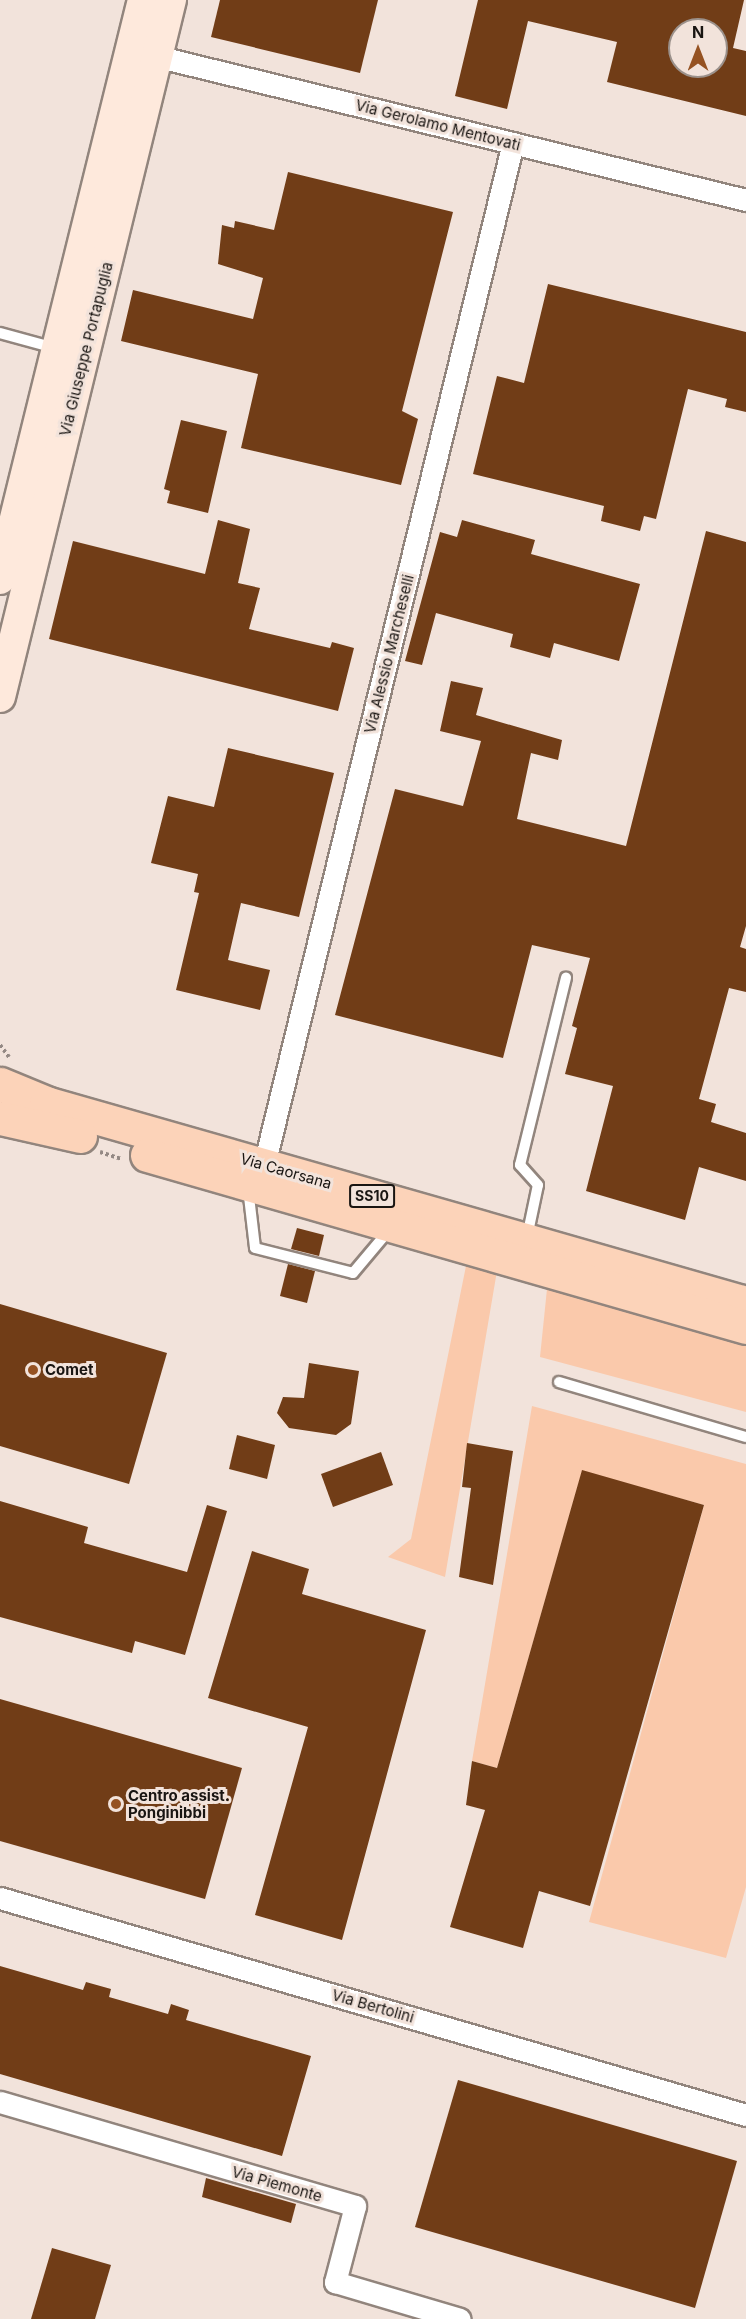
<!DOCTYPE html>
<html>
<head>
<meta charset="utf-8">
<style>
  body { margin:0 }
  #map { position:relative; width:746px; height:2319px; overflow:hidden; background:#f2e3db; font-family:Inter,sans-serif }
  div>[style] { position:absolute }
  .green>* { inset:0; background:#fac9ab }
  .building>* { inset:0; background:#713d17 }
  .path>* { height:4px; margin-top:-2px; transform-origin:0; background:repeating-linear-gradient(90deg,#948984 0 3px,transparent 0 6px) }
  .roads { filter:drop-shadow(2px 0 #92857d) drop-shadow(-2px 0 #92857d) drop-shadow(0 2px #92857d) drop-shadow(0 -2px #92857d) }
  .service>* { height:10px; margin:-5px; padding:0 5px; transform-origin:5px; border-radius:5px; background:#fff }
  .minor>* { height:21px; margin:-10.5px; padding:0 10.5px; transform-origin:10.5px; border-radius:10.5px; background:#fff }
  .secondary>* { height:30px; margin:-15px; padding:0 15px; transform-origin:15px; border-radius:15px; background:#fee9dc }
  .primary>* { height:33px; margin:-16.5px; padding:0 16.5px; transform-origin:16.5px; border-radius:16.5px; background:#fcd3b9 }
  .dots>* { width:16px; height:16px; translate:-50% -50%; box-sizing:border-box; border:3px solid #f2e3db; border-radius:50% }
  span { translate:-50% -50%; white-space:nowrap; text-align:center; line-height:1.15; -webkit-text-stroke:6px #f2e3db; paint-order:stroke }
  .shield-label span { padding:2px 4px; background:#f2e3db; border:2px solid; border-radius:4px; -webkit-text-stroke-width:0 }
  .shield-label { font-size:14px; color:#191512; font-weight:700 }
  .street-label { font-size:15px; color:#191512 }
  .poi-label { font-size:15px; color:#191512; font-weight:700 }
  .left { translate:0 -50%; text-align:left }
  .north { position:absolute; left:668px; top:18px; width:60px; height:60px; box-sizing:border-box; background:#f2e3db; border:2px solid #9b918b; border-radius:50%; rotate:0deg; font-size:16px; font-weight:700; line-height:24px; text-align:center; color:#191512 }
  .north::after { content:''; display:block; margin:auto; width:21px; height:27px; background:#955222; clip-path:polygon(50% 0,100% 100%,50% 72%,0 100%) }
</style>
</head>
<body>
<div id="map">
  <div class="green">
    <i style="clip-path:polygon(468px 1256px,498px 1265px,445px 1577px,388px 1557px,411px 1539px)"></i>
    <i style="clip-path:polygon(547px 1289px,746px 1345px,746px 1412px,540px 1357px)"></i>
    <i style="clip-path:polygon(532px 1406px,746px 1464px,746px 1887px,726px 1958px,589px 1922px,704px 1505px,582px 1471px,497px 1768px,472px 1761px)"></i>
  </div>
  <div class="building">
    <i style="clip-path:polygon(220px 0,378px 0,360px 73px,211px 37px)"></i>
    <i style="clip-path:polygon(evenodd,478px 0,744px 0,733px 48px,746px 51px,746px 116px,607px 82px,617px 42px,528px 21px,507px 109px,455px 96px,478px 0,680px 30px,716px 30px,716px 66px,680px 66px,680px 30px)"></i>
    <i style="clip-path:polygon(288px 172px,453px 212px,402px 411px,418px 419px,401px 485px,241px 448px,258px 374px,121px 341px,133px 290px,253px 319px,263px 278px,218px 264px,222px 225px,234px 228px,235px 221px,274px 230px)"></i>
    <i style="clip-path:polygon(548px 284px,746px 332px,746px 412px,725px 407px,727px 399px,688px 389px,656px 519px,644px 516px,640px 531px,601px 521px,604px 506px,473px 474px,497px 376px,524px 383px)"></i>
    <i style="clip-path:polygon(181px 420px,227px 431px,208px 513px,167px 503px,170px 491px,164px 489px)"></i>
    <i style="clip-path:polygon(218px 520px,250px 529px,238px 583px,260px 588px,249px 629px,330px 648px,332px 642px,354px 648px,338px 711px,49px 639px,73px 541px,205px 574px)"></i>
    <i style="clip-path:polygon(462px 520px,535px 540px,531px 554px,640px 584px,619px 661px,554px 643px,550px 658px,510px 647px,513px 634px,436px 613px,422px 665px,405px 661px,440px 532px,457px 537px)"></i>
    <i style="clip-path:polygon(706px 531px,746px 542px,746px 926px,740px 947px,746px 949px,746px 992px,729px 988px,699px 1099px,716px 1104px,711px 1122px,746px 1133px,746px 1181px,699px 1167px,685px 1220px,586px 1191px,613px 1086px,565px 1074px,577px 1028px,572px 1026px,590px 958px,532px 945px,503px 1058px,335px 1015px,395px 789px,463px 806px,481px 741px,440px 731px,451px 681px,483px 688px,476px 715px,562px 740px,558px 760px,531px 753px,517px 819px,626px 846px)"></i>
    <i style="clip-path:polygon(228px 748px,334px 773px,299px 917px,241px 903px,228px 960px,270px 970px,260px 1010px,176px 990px,199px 893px,194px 892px,198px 874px,151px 863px,168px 796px,214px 807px)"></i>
    <i style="clip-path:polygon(297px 1228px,324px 1235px,319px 1256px,291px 1249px)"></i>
    <i style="clip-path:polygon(288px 1264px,315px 1271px,307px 1303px,280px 1296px)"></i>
    <i style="clip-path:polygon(0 1304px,167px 1353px,129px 1484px,0 1446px)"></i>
    <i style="clip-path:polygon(309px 1363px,359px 1371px,351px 1424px,336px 1435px,289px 1428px,277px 1413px,283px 1397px,304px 1398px)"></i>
    <i style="clip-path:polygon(237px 1435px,275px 1445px,267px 1479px,229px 1469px)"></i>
    <i style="clip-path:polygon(467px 1443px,513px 1451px,493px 1585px,459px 1577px,471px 1488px,462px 1487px)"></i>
    <i style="clip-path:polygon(381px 1452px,393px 1485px,333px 1507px,321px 1474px)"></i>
    <i style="clip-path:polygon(582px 1470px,704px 1505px,590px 1906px,539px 1891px,523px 1948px,450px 1927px,485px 1810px,466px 1805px,472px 1761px,497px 1768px)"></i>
    <i style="clip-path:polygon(0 1501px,88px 1527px,84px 1543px,187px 1572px,207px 1505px,227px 1511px,185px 1655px,135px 1641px,132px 1653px,0 1617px)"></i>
    <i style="clip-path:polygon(252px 1551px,309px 1569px,302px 1594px,426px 1630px,342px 1940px,255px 1915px,308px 1727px,208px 1698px)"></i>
    <i style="clip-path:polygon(0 1699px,242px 1768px,205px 1899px,0 1841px)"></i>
    <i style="clip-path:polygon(0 1966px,83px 1990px,86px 1982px,111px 1989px,109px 1997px,168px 2014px,171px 2004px,189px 2010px,186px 2020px,311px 2056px,282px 2156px,0 2074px)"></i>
    <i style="clip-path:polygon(458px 2080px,737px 2161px,695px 2308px,415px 2227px)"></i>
    <i style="clip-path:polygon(206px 2178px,296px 2204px,291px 2223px,202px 2197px)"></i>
    <i style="clip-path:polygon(52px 2248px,111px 2265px,95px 2319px,31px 2319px)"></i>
  </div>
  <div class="path">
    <i style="left:0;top:1045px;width:15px;rotate:53deg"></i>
    <i style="left:100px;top:1152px;width:23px;rotate:18deg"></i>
  </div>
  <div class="roads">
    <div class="service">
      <i style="left:0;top:333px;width:57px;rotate:15.3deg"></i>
      <i style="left:248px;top:1188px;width:60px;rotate:83.3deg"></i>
      <i style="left:255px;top:1248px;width:101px;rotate:14.3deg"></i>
      <i style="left:353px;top:1273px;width:57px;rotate:-49.9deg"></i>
      <i style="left:527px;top:1237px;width:53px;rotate:-78.1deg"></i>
      <i style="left:538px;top:1185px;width:27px;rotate:-132deg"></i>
      <i style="left:520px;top:1165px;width:193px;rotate:-76.2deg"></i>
      <i style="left:559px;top:1382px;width:195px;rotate:16.4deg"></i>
    </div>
    <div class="minor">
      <i style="left:143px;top:53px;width:621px;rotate:13.7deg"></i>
      <i style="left:264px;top:1165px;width:1052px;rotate:-76.31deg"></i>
      <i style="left:0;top:1898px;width:777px;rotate:16.22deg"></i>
      <i style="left:0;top:2102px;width:370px;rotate:16.3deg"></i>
      <i style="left:355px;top:2206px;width:79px;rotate:104.7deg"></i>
      <i style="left:335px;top:2282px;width:130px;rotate:16.5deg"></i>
    </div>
    <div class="secondary">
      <i style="left:0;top:579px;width:596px;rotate:-76.13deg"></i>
      <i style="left:0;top:697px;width:718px;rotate:-76.22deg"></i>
    </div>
    <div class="primary">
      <i style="left:0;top:1084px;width:50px;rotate:22.4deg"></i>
      <i style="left:46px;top:1103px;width:728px;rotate:15.95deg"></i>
      <i style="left:0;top:1118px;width:82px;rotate:12.7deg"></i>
      <i style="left:147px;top:1155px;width:623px;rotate:16.02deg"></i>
    </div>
  </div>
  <div class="dots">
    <i style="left:33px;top:1370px;background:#955222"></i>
    <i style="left:116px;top:1804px;background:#955222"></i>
  </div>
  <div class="shield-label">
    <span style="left:372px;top:1196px">SS10</span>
  </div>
  <div class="street-label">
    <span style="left:438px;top:125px;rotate:14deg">Via Gerolamo Mentovati</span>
    <span style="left:86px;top:349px;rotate:-76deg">Via Giuseppe Portapuglia</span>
    <span style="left:389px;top:654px;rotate:-76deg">Via Alessio Marcheselli</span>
    <span style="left:286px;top:1171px;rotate:16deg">Via Caorsana</span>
    <span style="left:373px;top:2006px;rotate:16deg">Via Bertolini</span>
    <span style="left:277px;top:2184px;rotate:16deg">Via Piemonte</span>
  </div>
  <div class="poi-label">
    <span class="left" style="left:45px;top:1370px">Comet</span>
    <span class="left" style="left:128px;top:1804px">Centro assist.<br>Ponginibbi</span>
  </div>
  <div class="north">N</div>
</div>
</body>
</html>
